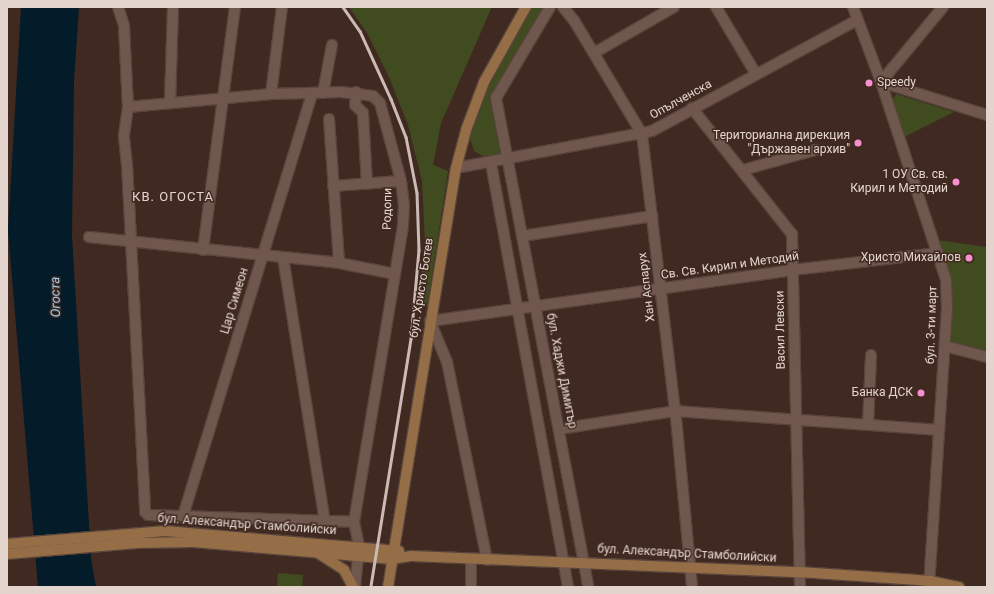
<!DOCTYPE html>
<html>
<head>
<meta charset="utf-8">
<style>
  body { margin:0 }
  #map { position:relative; width:994px; height:594px; overflow:hidden; background:#402920; font-family:Roboto,sans-serif }
  div>[style] { position:absolute }
  .green>* { inset:0; background:#414b20 }
  .water>* { inset:0; background:#041b29 }
  .roads { filter:drop-shadow(1px 0 #57453c) drop-shadow(-1px 0 #57453c) drop-shadow(0 1px #57453c) drop-shadow(0 -1px #57453c) }
  .street>* { height:10px; margin:-5px; padding:0 5px; transform-origin:5px; border-radius:5px; background:#70574d }
  .secondary>* { height:10px; margin:-5px; padding:0 5px; transform-origin:5px; border-radius:5px; background:#956d46 }
  .rail>* { height:2.5px; margin:-1.25px; padding:0 1.25px; transform-origin:1.25px; border-radius:1.25px; background:#cbbbb4 }
  .dots>* { width:11px; height:11px; translate:-50% -50%; box-sizing:border-box; border:2px solid #402920; border-radius:50% }
  span { translate:-50% -50%; white-space:nowrap; text-align:center; line-height:1.15; -webkit-text-stroke:3px #402920; paint-order:stroke }
  .poi-label { font-size:12px; color:#e3d5ce }
  .left { translate:0 -50%; text-align:left }
  .right { translate:-100% -50%; text-align:right }
  .street-label { font-size:12px; color:#e3d5ce }
  .neighbourhood-label { font-size:13px; color:#e3d5ce; letter-spacing:1px }
  .water-label { font-size:13px; color:#98cff5; font-style:italic }
  .frame { position:absolute; inset:0; border:8px solid #e3d5ce; pointer-events:none }
</style>
</head>
<body>
<div id="map">
  <div class="green">
    <i style="clip-path:polygon(349px 7px,491px 7px,491px 9px,441px 123px,433px 165px,448px 171px,427px 307px,418px 307px,425px 243px,422px 181px,408px 125px,389px 77px,367px 33px)"></i>
    <i style="clip-path:polygon(527px 7px,543px 7px,491px 98px,500px 154px,483px 156px,474px 151px,469px 135px,487px 84px)"></i>
    <i style="clip-path:polygon(896px 94px,954px 112px,904px 137px,890px 104px)"></i>
    <i style="clip-path:polygon(937px 240px,987px 247px,987px 354px,950px 342px,952px 306px,950px 280px)"></i>
    <i style="clip-path:polygon(278px 573px,303px 575px,302px 587px,277px 587px)"></i>
  </div>
  <div class="water">
    <i style="clip-path:polygon(21px 7px,79px 7px,74px 82px,72px 235px,91px 558px,96px 587px,38px 587px,8px 230px)"></i>
  </div>
  <div class="roads">
    <div class="street">
      <i style="left:118px;top:7px;width:20px;rotate:72deg"></i>
      <i style="left:124px;top:26px;width:81px;rotate:87.2deg"></i>
      <i style="left:128px;top:107px;width:30px;rotate:98deg"></i>
      <i style="left:124px;top:137px;width:27px;rotate:84deg"></i>
      <i style="left:127px;top:164px;width:348px;rotate:87deg"></i>
      <i style="left:145px;top:512px;width:4px;rotate:45deg"></i>
      <i style="left:148px;top:515px;width:206px;rotate:1.9deg"></i>
      <i style="left:550px;top:7px;width:106px;rotate:120.7deg"></i>
      <i style="left:496px;top:98px;width:498px;rotate:79.3deg"></i>
      <i style="left:563px;top:7px;width:19px;rotate:51deg"></i>
      <i style="left:575px;top:22px;width:131px;rotate:59.1deg"></i>
      <i style="left:642px;top:134px;width:296px;rotate:83.2deg"></i>
      <i style="left:677px;top:428px;width:160px;rotate:84.6deg"></i>
      <i style="left:716px;top:7px;width:78px;rotate:59.2deg"></i>
      <i style="left:853px;top:7px;width:80px;rotate:69.5deg"></i>
      <i style="left:881px;top:82px;width:208px;rotate:71.8deg"></i>
      <i style="left:946px;top:280px;width:28px;rotate:88deg"></i>
      <i style="left:947px;top:308px;width:280px;rotate:93.7deg"></i>
      <i style="left:943px;top:7px;width:97px;rotate:129.6deg"></i>
      <i style="left:881px;top:82px;width:111px;rotate:17.3deg"></i>
      <i style="left:594px;top:53px;width:92px;rotate:-29.9deg"></i>
      <i style="left:356px;top:92px;width:13px;rotate:94deg"></i>
      <i style="left:355px;top:105px;width:11px;rotate:45deg"></i>
      <i style="left:363px;top:113px;width:71px;rotate:86.8deg"></i>
      <i style="left:323px;top:93px;width:49px;rotate:-79.4deg"></i>
      <i style="left:271px;top:94px;width:88px;rotate:-82.8deg"></i>
      <i style="left:170px;top:102px;width:95px;rotate:-88.2deg"></i>
      <i style="left:128px;top:107px;width:144px;rotate:-5.2deg"></i>
      <i style="left:271px;top:94px;width:70px;rotate:-1.6deg"></i>
      <i style="left:341px;top:92px;width:32px;rotate:7deg"></i>
      <i style="left:373px;top:96px;width:10px;rotate:45deg"></i>
      <i style="left:380px;top:103px;width:81px;rotate:74.9deg"></i>
      <i style="left:401px;top:181px;width:24px;rotate:83deg"></i>
      <i style="left:404px;top:205px;width:21px;rotate:93deg"></i>
      <i style="left:403px;top:226px;width:300px;rotate:99.4deg"></i>
      <i style="left:354px;top:522px;width:25px;rotate:78deg"></i>
      <i style="left:359px;top:546px;width:41px;rotate:95.6deg"></i>
      <i style="left:692px;top:108px;width:161px;rotate:51.6deg"></i>
      <i style="left:792px;top:234px;width:353px;rotate:88.7deg"></i>
      <i style="left:329px;top:119px;width:144px;rotate:86deg"></i>
      <i style="left:491px;top:163px;width:431px;rotate:79.7deg"></i>
      <i style="left:456px;top:168px;width:199px;rotate:-10.7deg"></i>
      <i style="left:652px;top:131px;width:233px;rotate:-28.4deg"></i>
      <i style="left:743px;top:170px;width:75px;rotate:-15.5deg"></i>
      <i style="left:333px;top:186px;width:68px;rotate:-4.2deg"></i>
      <i style="left:522px;top:236px;width:132px;rotate:-8.7deg"></i>
      <i style="left:89px;top:237px;width:251px;rotate:5.9deg"></i>
      <i style="left:339px;top:263px;width:57px;rotate:11.1deg"></i>
      <i style="left:203px;top:250px;width:245px;rotate:-82.5deg"></i>
      <i style="left:283px;top:257px;width:268px;rotate:81deg"></i>
      <i style="left:945px;top:346px;width:43px;rotate:14.7deg"></i>
      <i style="left:868px;top:425px;width:70px;rotate:-87.5deg"></i>
      <i style="left:559px;top:429px;width:117px;rotate:-8.8deg"></i>
      <i style="left:675px;top:411px;width:265px;rotate:4.1deg"></i>
      <i style="left:183px;top:516px;width:441px;rotate:-73deg"></i>
      <i style="left:471px;top:559px;width:28px;rotate:90deg"></i>
      <i style="left:487px;top:560px;width:202px;rotate:-101.4deg"></i>
      <i style="left:447px;top:362px;width:44px;rotate:-112.5deg"></i>
      <i style="left:430px;top:321px;width:367px;rotate:-8deg"></i>
      <i style="left:793px;top:270px;width:146px;rotate:-6.7deg"></i>
    </div>
    <div class="secondary">
      <i style="left:7px;top:544px;width:159px;rotate:-4.7deg"></i>
      <i style="left:165px;top:531px;width:235px;rotate:4.9deg"></i>
      <i style="left:318px;top:553px;width:31px;rotate:33deg"></i>
      <i style="left:344px;top:570px;width:19px;rotate:62deg"></i>
      <i style="left:7px;top:554px;width:131px;rotate:-4.8deg"></i>
      <i style="left:138px;top:543px;width:55px;rotate:-1deg"></i>
      <i style="left:193px;top:542px;width:200px;rotate:4.9deg"></i>
      <i style="left:392px;top:559px;width:20px;rotate:-9deg"></i>
      <i style="left:412px;top:556px;width:387px;rotate:2.4deg"></i>
      <i style="left:799px;top:572px;width:131px;rotate:3.9deg"></i>
      <i style="left:930px;top:581px;width:30px;rotate:12deg"></i>
      <i style="left:388px;top:587px;width:424px;rotate:-80.8deg"></i>
      <i style="left:456px;top:168px;width:39px;rotate:-75deg"></i>
      <i style="left:466px;top:130px;width:51px;rotate:-69.4deg"></i>
      <i style="left:484px;top:82px;width:86px;rotate:-60.8deg"></i>
    </div>
  </div>
  <div class="rail">
    <i style="left:343px;top:7px;width:29px;rotate:55deg"></i>
    <i style="left:360px;top:31px;width:75px;rotate:65.5deg"></i>
    <i style="left:391px;top:99px;width:41px;rotate:68.5deg"></i>
    <i style="left:406px;top:137px;width:57px;rotate:78.9deg"></i>
    <i style="left:417px;top:193px;width:57px;rotate:88deg"></i>
    <i style="left:419px;top:250px;width:89px;rotate:95.1deg"></i>
    <i style="left:411px;top:339px;width:251px;rotate:99.2deg"></i>
  </div>
  <div class="dots">
    <i style="left:869px;top:83px;background:#f790ce"></i>
    <i style="left:858px;top:143px;background:#f790ce"></i>
    <i style="left:956px;top:182px;background:#f790ce"></i>
    <i style="left:969px;top:258px;background:#f790ce"></i>
    <i style="left:921px;top:393px;background:#f790ce"></i>
  </div>
  <div class="poi-label">
    <span class="left" style="left:877px;top:83px">Speedy</span>
    <span class="right" style="left:850px;top:143px">Териториална дирекция<br>"Държавен архив"</span>
    <span class="right" style="left:948px;top:182px">1 ОУ Св. св.<br>Кирил и Методий</span>
    <span class="right" style="left:961px;top:258px">Христо Михайлов</span>
    <span class="right" style="left:913px;top:393px">Банка ДСК</span>
  </div>
  <div class="street-label">
    <span style="left:681px;top:100px;rotate:-29deg">Опълченска</span>
    <span style="left:388px;top:209px;rotate:-89deg">Родопи</span>
    <span style="left:730px;top:266px;rotate:-8deg">Св. Св. Кирил и Методий</span>
    <span style="left:647px;top:287px;rotate:-97deg">Хан Аспарух</span>
    <span style="left:422px;top:288px;rotate:-81deg">бул. Христо Ботев</span>
    <span style="left:235px;top:301px;rotate:-73deg">Цар Симеон</span>
    <span style="left:932px;top:325px;rotate:-88deg">бул. 3-ти март</span>
    <span style="left:781px;top:330px;rotate:-91deg">Васил Левски</span>
    <span style="left:561px;top:371px;rotate:79deg">бул. Хаджи Димитър</span>
    <span style="left:247px;top:525px;rotate:4deg">бул. Александър Стамболийски</span>
    <span style="left:687px;top:554px;rotate:3deg">бул. Александър Стамболийски</span>
  </div>
  <div class="neighbourhood-label">
    <span style="left:173px;top:197px">КВ. ОГОСТА</span>
  </div>
  <div class="water-label">
    <span style="left:56px;top:297px;rotate:-91deg">Огоста</span>
  </div>
  <div class="frame"></div>
</div>
</body>
</html>
